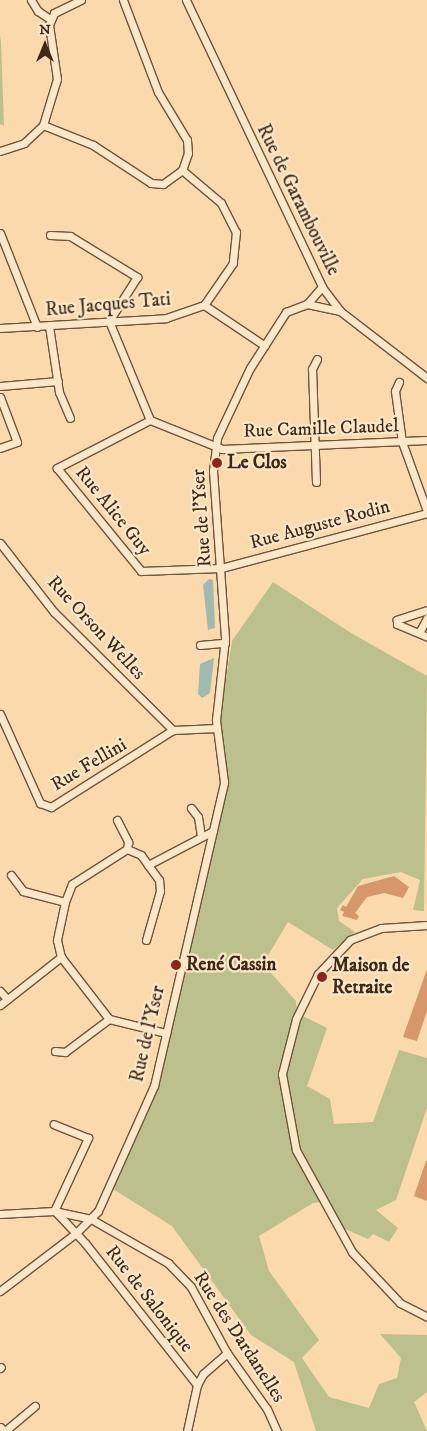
<!DOCTYPE html>
<html>
<head>
<meta charset="utf-8">
<style>
  body { margin:0 }
  #map { position:relative; width:427px; height:1431px; overflow:hidden; background:#fadaac; font-family:"IM FELL DW Pica",serif }
  div>[style] { position:absolute }
  .green>* { inset:0; background:#bbc08c }
  .water>* { inset:0; background:#9fbaae }
  .building>* { inset:0; background:#d6986a }
  .roads { filter:drop-shadow(1px 0 #6f543c) drop-shadow(-1px 0 #6f543c) drop-shadow(0 1px #6f543c) drop-shadow(0 -1px #6f543c) }
  .minor>* { height:7px; margin:-3.5px; padding:0 3.5px; transform-origin:3.5px; border-radius:3.5px; background:#fce7c9 }
  .tertiary>* { height:9px; margin:-4.5px; padding:0 4.5px; transform-origin:4.5px; border-radius:4.5px; background:#fce7c9 }
  .dots>* { width:14px; height:14px; translate:-50% -50%; box-sizing:border-box; border:2px solid #fce7c9; border-radius:50% }
  span { translate:-50% -50%; white-space:nowrap; text-align:center; line-height:1.15; -webkit-text-stroke:4.5px #fce7c9; paint-order:stroke }
  .street-label { font-size:19px; color:#412717 }
  .poi-label { font-size:19px; color:#412717; font-weight:700 }
  .left { translate:0 -50%; text-align:left }
  .north { position:absolute; left:20px; top:20px; width:50px; height:50px; -webkit-text-stroke:4px #fce7c9; paint-order:stroke; rotate:0deg; font-size:14px; font-weight:700; line-height:20px; text-align:center; color:#412717 }
  .north::after { content:''; display:block; margin:auto; width:18px; height:22px; background:#412717; clip-path:polygon(50% 0,100% 100%,50% 72%,0 100%) }
</style>
</head>
<body>
<div id="map">
  <div class="green">
    <i style="clip-path:polygon(0 35px,1px 42px,4px 126px,0 124px)"></i>
    <i style="clip-path:polygon(273px 582px,351px 633px,427px 676px,424px 911px,413px 910px,420px 880px,401px 872px,363px 879px,337px 908px,339px 921px,355px 932px,333px 950px,288px 922px,263px 964px,296px 1001px,297px 1013px,327px 1028px,307px 1086px,330px 1099px,334px 1124px,373px 1122px,399px 1050px,427px 1058px,427px 1108px,396px 1200px,376px 1210px,398px 1228px,389px 1242px,373px 1234px,368px 1239px,343px 1228px,330px 1201px,313px 1203px,259px 1236px,269px 1271px,319px 1340px,302px 1358px,329px 1397px,369px 1408px,379px 1384px,397px 1378px,401px 1358px,380px 1334px,427px 1335px,427px 1392px,414px 1402px,427px 1431px,316px 1431px,294px 1362px,251px 1335px,172px 1226px,113px 1189px,157px 1083px,228px 778px,219px 721px,232px 641px)"></i>
  </div>
  <div class="water">
    <i style="clip-path:polygon(209px 579px,213px 580px,215px 628px,208px 630px,203px 585px)"></i>
    <i style="clip-path:polygon(214px 658px,210px 693px,202px 698px,198px 694px,200px 664px)"></i>
  </div>
  <div class="building">
    <i style="clip-path:polygon(394px 876px,409px 887px,403px 898px,384px 893px,367px 897px,355px 913px,359px 916px,357px 920px,342px 916px,344px 912px,340px 910px,343px 905px,346px 907px,358px 886px)"></i>
    <i style="clip-path:polygon(427px 969px,427px 1011px,417px 1041px,403px 1037px)"></i>
    <i style="clip-path:polygon(426px 1161px,427px 1161px,427px 1201px,414px 1196px)"></i>
  </div>
  <div class="roads">
    <div class="minor">
      <i style="left:31px;top:0;width:13px;rotate:58deg"></i>
      <i style="left:38px;top:11px;width:14px;rotate:34deg"></i>
      <i style="left:123px;top:0;width:98px;rotate:69.2deg"></i>
      <i style="left:158px;top:92px;width:56px;rotate:58.9deg"></i>
      <i style="left:187px;top:140px;width:13px;rotate:86deg"></i>
      <i style="left:188px;top:153px;width:18px;rotate:109deg"></i>
      <i style="left:182px;top:170px;width:51px;rotate:40.2deg"></i>
      <i style="left:221px;top:203px;width:33px;rotate:63deg"></i>
      <i style="left:236px;top:232px;width:31px;rotate:96deg"></i>
      <i style="left:233px;top:263px;width:51px;rotate:124.6deg"></i>
      <i style="left:186px;top:0;width:318px;rotate:64.6deg"></i>
      <i style="left:322px;top:287px;width:30px;rotate:53deg"></i>
      <i style="left:340px;top:311px;width:110px;rotate:37.6deg"></i>
      <i style="left:43px;top:125px;width:54px;rotate:21.8deg"></i>
      <i style="left:93px;top:145px;width:69px;rotate:33.2deg"></i>
      <i style="left:151px;top:183px;width:12px;rotate:5deg"></i>
      <i style="left:163px;top:184px;width:24px;rotate:-36deg"></i>
      <i style="left:0;top:151px;width:25px;rotate:-18deg"></i>
      <i style="left:24px;top:143px;width:26px;rotate:-43deg"></i>
      <i style="left:43px;top:125px;width:48px;rotate:-73.1deg"></i>
      <i style="left:57px;top:79px;width:55px;rotate:-98.4deg"></i>
      <i style="left:49px;top:25px;width:13px;rotate:-67deg"></i>
      <i style="left:54px;top:13px;width:30px;rotate:-26deg"></i>
      <i style="left:0;top:233px;width:101px;rotate:68.5deg"></i>
      <i style="left:50px;top:235px;width:20px;rotate:3deg"></i>
      <i style="left:70px;top:236px;width:79px;rotate:31.5deg"></i>
      <i style="left:137px;top:277px;width:52px;rotate:122.5deg"></i>
      <i style="left:109px;top:321px;width:107px;rotate:67.5deg"></i>
      <i style="left:150px;top:420px;width:78px;rotate:21.9deg"></i>
      <i style="left:222px;top:449px;width:205px;rotate:-2.5deg"></i>
      <i style="left:307px;top:304px;width:23px;rotate:-49deg"></i>
      <i style="left:204px;top:305px;width:73px;rotate:33.9deg"></i>
      <i style="left:49px;top:326px;width:67px;rotate:81.4deg"></i>
      <i style="left:59px;top:392px;width:28px;rotate:67deg"></i>
      <i style="left:0;top:328px;width:166px;rotate:-3.4deg"></i>
      <i style="left:166px;top:318px;width:40px;rotate:-18.9deg"></i>
      <i style="left:399px;top:382px;width:10px;rotate:114deg"></i>
      <i style="left:395px;top:391px;width:51px;rotate:82.2deg"></i>
      <i style="left:402px;top:442px;width:73px;rotate:70.1deg"></i>
      <i style="left:0;top:386px;width:58px;rotate:-4.9deg"></i>
      <i style="left:0;top:397px;width:48px;rotate:69.3deg"></i>
      <i style="left:17px;top:442px;width:18px;rotate:161deg"></i>
      <i style="left:150px;top:420px;width:105px;rotate:152.7deg"></i>
      <i style="left:57px;top:468px;width:133px;rotate:50.8deg"></i>
      <i style="left:141px;top:571px;width:80px;rotate:-2.1deg"></i>
      <i style="left:221px;top:568px;width:213px;rotate:-14.9deg"></i>
      <i style="left:316px;top:482px;width:113px;rotate:-92deg"></i>
      <i style="left:312px;top:369px;width:11px;rotate:-63deg"></i>
      <i style="left:0;top:543px;width:88px;rotate:52deg"></i>
      <i style="left:54px;top:612px;width:168px;rotate:44.8deg"></i>
      <i style="left:427px;top:610px;width:32px;rotate:162deg"></i>
      <i style="left:397px;top:620px;width:4px;rotate:90deg"></i>
      <i style="left:397px;top:624px;width:33px;rotate:23deg"></i>
      <i style="left:419px;top:633px;width:17px;rotate:-62deg"></i>
      <i style="left:200px;top:645px;width:25px;rotate:-5deg"></i>
      <i style="left:0;top:714px;width:98px;rotate:65.8deg"></i>
      <i style="left:40px;top:803px;width:12px;rotate:20deg"></i>
      <i style="left:51px;top:807px;width:144px;rotate:-32.3deg"></i>
      <i style="left:173px;top:730px;width:44px;rotate:-2.6deg"></i>
      <i style="left:191px;top:808px;width:11px;rotate:52deg"></i>
      <i style="left:198px;top:817px;width:20px;rotate:81deg"></i>
      <i style="left:117px;top:820px;width:25px;rotate:63deg"></i>
      <i style="left:128px;top:842px;width:7px;rotate:98deg"></i>
      <i style="left:11px;top:875px;width:20px;rotate:53deg"></i>
      <i style="left:23px;top:891px;width:43px;rotate:14.7deg"></i>
      <i style="left:65px;top:902px;width:39px;rotate:102deg"></i>
      <i style="left:57px;top:940px;width:17px;rotate:77deg"></i>
      <i style="left:61px;top:957px;width:78px;rotate:52.3deg"></i>
      <i style="left:65px;top:902px;width:19px;rotate:-69deg"></i>
      <i style="left:72px;top:884px;width:65px;rotate:-32.5deg"></i>
      <i style="left:127px;top:849px;width:15px;rotate:23deg"></i>
      <i style="left:141px;top:855px;width:12px;rotate:55deg"></i>
      <i style="left:148px;top:865px;width:73px;rotate:-27.6deg"></i>
      <i style="left:427px;top:925px;width:46px;rotate:176.3deg"></i>
      <i style="left:381px;top:928px;width:33px;rotate:159deg"></i>
      <i style="left:350px;top:940px;width:47px;rotate:133.3deg"></i>
      <i style="left:318px;top:974px;width:50px;rotate:116.1deg"></i>
      <i style="left:296px;top:1019px;width:57px;rotate:104.3deg"></i>
      <i style="left:282px;top:1074px;width:77px;rotate:79.6deg"></i>
      <i style="left:296px;top:1150px;width:116px;rotate:61.2deg"></i>
      <i style="left:352px;top:1252px;width:70px;rotate:46.7deg"></i>
      <i style="left:400px;top:1303px;width:30px;rotate:27deg"></i>
      <i style="left:146px;top:940px;width:51px;rotate:-74.1deg"></i>
      <i style="left:160px;top:891px;width:11px;rotate:-95deg"></i>
      <i style="left:159px;top:880px;width:19px;rotate:-126deg"></i>
      <i style="left:0;top:991px;width:11px;rotate:49deg"></i>
      <i style="left:0;top:1005px;width:78px;rotate:-38.2deg"></i>
      <i style="left:55px;top:1051px;width:10px;rotate:6deg"></i>
      <i style="left:65px;top:1052px;width:55px;rotate:-36.9deg"></i>
      <i style="left:109px;top:1019px;width:59px;rotate:13.8deg"></i>
      <i style="left:54px;top:1211px;width:81px;rotate:-65deg"></i>
      <i style="left:88px;top:1138px;width:37px;rotate:-158deg"></i>
      <i style="left:55px;top:1211px;width:44px;rotate:46.8deg"></i>
      <i style="left:85px;top:1243px;width:181px;rotate:51.7deg"></i>
      <i style="left:0;top:1214px;width:54px;rotate:-3.2deg"></i>
      <i style="left:54px;top:1211px;width:38px;rotate:12deg"></i>
      <i style="left:91px;top:1219px;width:89px;rotate:29.7deg"></i>
      <i style="left:168px;top:1263px;width:33px;rotate:46deg"></i>
      <i style="left:191px;top:1287px;width:75px;rotate:61.4deg"></i>
      <i style="left:227px;top:1353px;width:69px;rotate:54.5deg"></i>
      <i style="left:267px;top:1409px;width:24px;rotate:66deg"></i>
      <i style="left:0;top:1291px;width:96px;rotate:-37.3deg"></i>
      <i style="left:76px;top:1233px;width:31px;rotate:-45deg"></i>
      <i style="left:98px;top:1211px;width:137px;rotate:-65.9deg"></i>
      <i style="left:154px;top:1086px;width:312px;rotate:-77deg"></i>
      <i style="left:224px;top:782px;width:63px;rotate:-97.4deg"></i>
      <i style="left:216px;top:720px;width:82px;rotate:-83.7deg"></i>
      <i style="left:225px;top:638px;width:167px;rotate:-94.1deg"></i>
      <i style="left:213px;top:471px;width:33px;rotate:-83deg"></i>
      <i style="left:217px;top:438px;width:77px;rotate:-64.8deg"></i>
      <i style="left:250px;top:368px;width:67px;rotate:-57.3deg"></i>
      <i style="left:286px;top:312px;width:22px;rotate:-21deg"></i>
      <i style="left:307px;top:304px;width:34px;rotate:12deg"></i>
      <i style="left:0;top:1368px;width:1px;rotate:-45deg"></i>
      <i style="left:5px;top:1431px;width:39px;rotate:-40deg"></i>
      <i style="left:187px;top:1431px;width:47px;rotate:-77.7deg"></i>
      <i style="left:197px;top:1385px;width:13px;rotate:-61deg"></i>
      <i style="left:203px;top:1374px;width:32px;rotate:-41deg"></i>
    </div>
    <div class="tertiary">
      <i style="left:0;top:1428px;width:4px;rotate:56deg"></i>
    </div>
  </div>
  <div class="dots">
    <i style="left:217px;top:463px;background:#8f2418"></i>
    <i style="left:176px;top:965px;background:#8f2418"></i>
    <i style="left:322px;top:977px;background:#8f2418"></i>
  </div>
  <div class="street-label">
    <span style="left:298px;top:200px;rotate:64deg">Rue de Garambouville</span>
    <span style="left:108px;top:305px;rotate:-5deg">Rue Jacques Tati</span>
    <span style="left:321px;top:429px;rotate:-2deg">Rue Camille Claudel</span>
    <span style="left:113px;top:511px;rotate:51deg">Rue Alice Guy</span>
    <span style="left:202px;top:518px;rotate:-94deg">Rue de l'Yser</span>
    <span style="left:320px;top:525px;rotate:-15deg">Rue Auguste Rodin</span>
    <span style="left:96px;top:628px;rotate:47deg">Rue Orson Welles</span>
    <span style="left:89px;top:765px;rotate:-31deg">Rue Fellini</span>
    <span style="left:148px;top:1034px;rotate:-77deg">Rue de l'Yser</span>
    <span style="left:149px;top:1299px;rotate:52deg">Rue de Salonique</span>
    <span style="left:239px;top:1337px;rotate:57deg">Rue des Dardanelles</span>
  </div>
  <div class="poi-label">
    <span class="left" style="left:227px;top:463px">Le Clos</span>
    <span class="left" style="left:186px;top:965px">René Cassin</span>
    <span class="left" style="left:332px;top:977px">Maison de<br>Retraite</span>
  </div>
  <div class="north">N</div>
</div>
</body>
</html>
